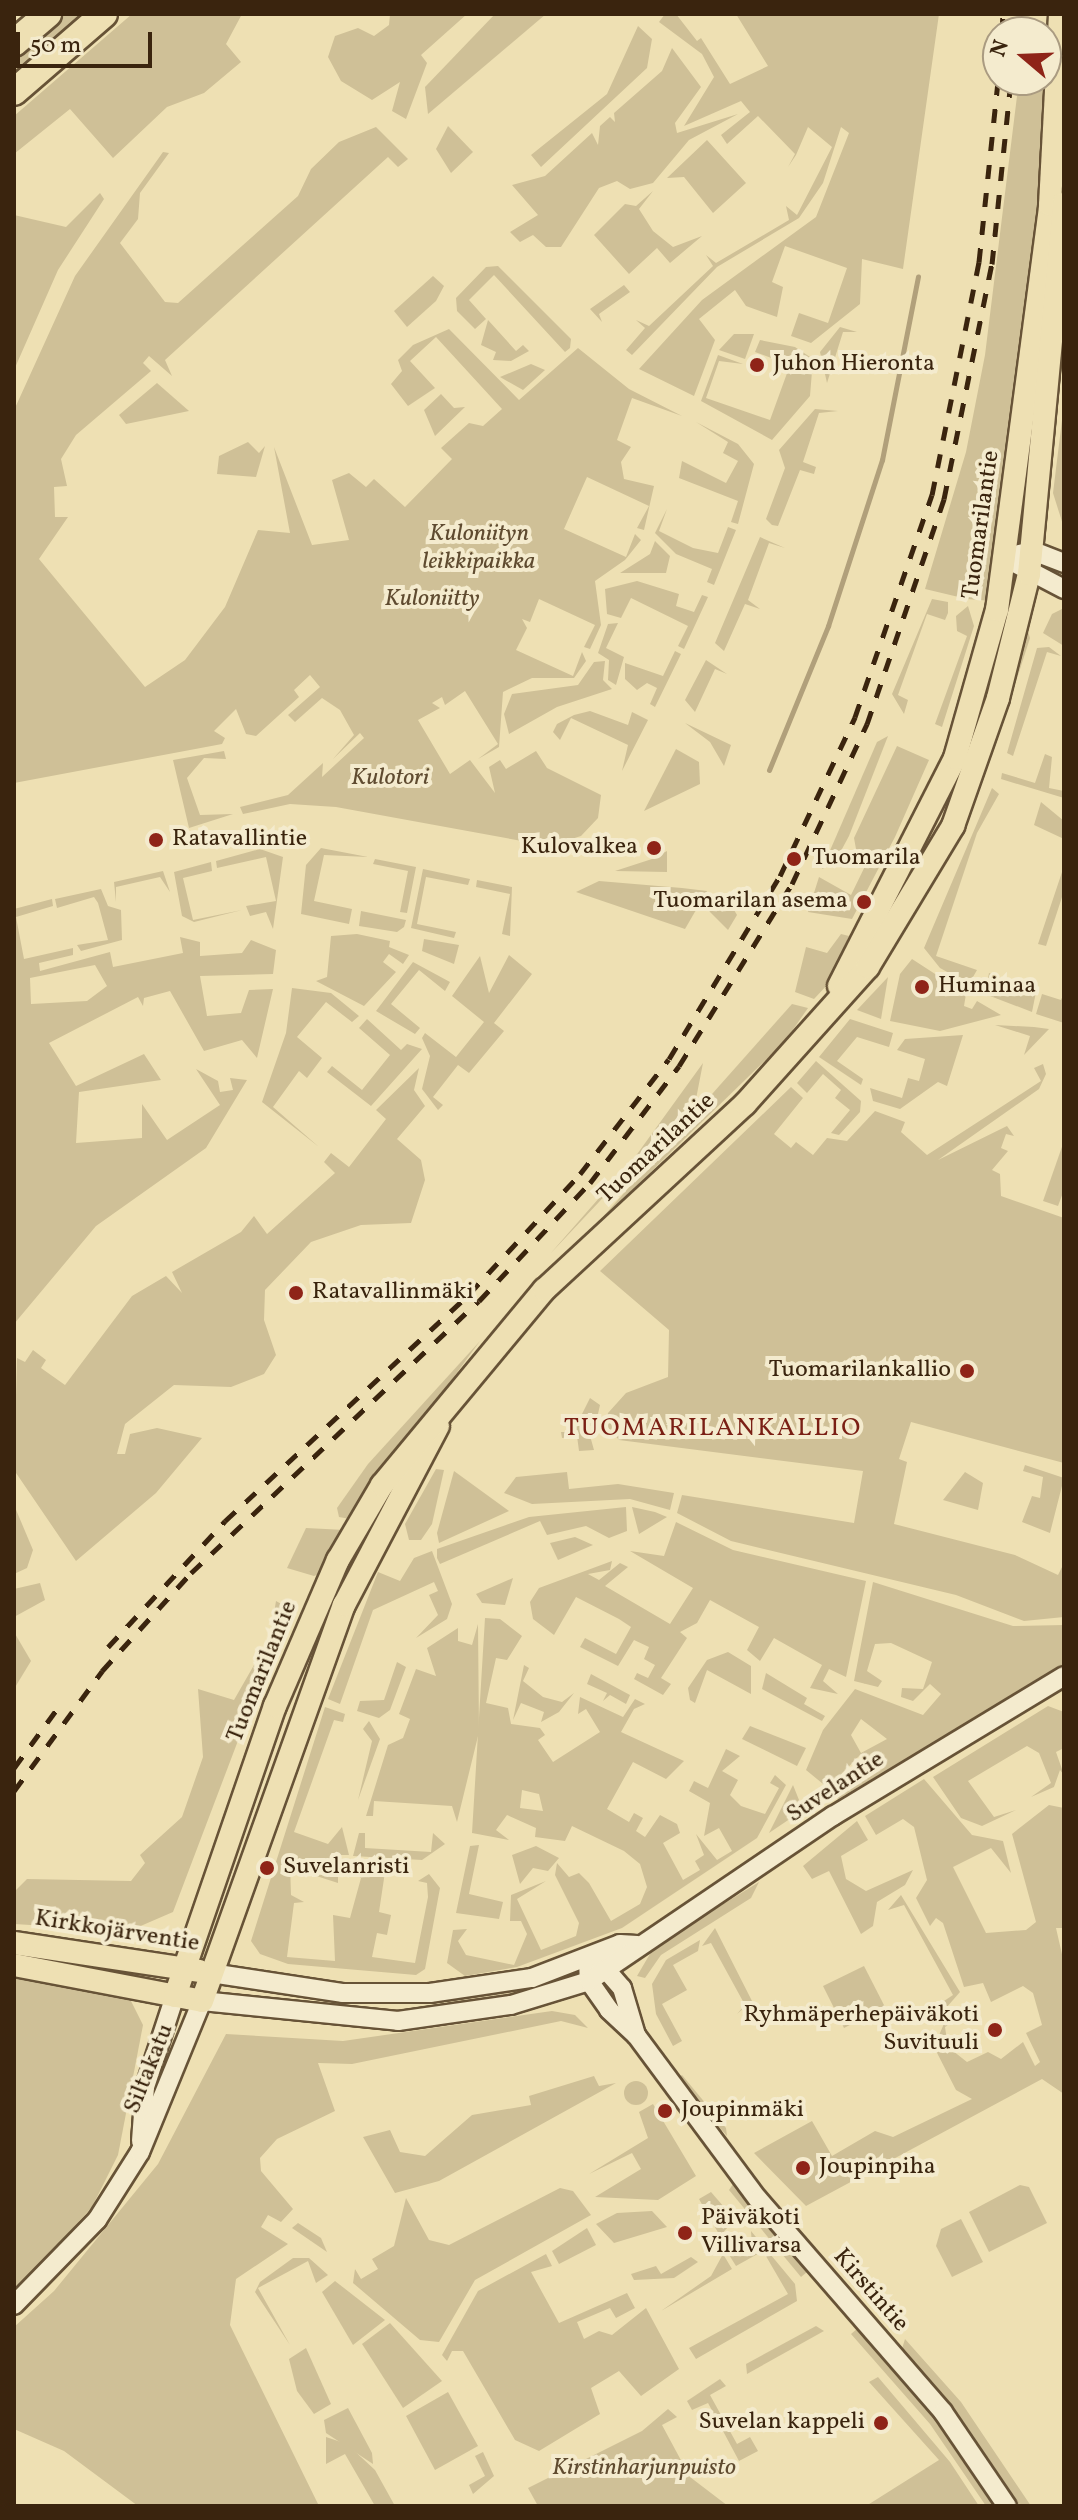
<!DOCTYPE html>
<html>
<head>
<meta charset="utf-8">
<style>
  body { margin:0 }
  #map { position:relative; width:1078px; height:2520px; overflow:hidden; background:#eee0b3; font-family:Vollkorn,serif }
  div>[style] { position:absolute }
  .green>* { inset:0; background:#cfc097 }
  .round { border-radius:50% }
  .stream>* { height:5px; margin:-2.5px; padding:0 2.5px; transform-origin:2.5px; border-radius:2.5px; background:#b1a07b }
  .roads { filter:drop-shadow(2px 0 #675337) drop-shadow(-2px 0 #675337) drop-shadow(0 2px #675337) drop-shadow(0 -2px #675337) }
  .minor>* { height:18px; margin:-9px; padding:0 9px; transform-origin:9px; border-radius:9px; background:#f4ebce }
  .major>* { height:22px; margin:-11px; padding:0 11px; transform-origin:11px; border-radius:11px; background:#eee0b3 }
  .highway>* { height:26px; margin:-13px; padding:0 13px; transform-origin:13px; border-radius:13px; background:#eee0b3 }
  .rail>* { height:5px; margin-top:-2.5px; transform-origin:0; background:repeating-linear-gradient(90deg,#3a240e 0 14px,transparent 0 28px) }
  .dots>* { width:22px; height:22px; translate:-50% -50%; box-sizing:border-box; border:4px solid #f4ebce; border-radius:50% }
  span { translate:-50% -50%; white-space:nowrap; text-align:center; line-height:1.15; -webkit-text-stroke:8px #f4ebce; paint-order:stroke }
  .poi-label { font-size:24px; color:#3a240e }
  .left { translate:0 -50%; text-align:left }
  .right { translate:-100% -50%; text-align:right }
  .street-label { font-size:24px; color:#3a240e }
  .park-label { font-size:24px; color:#5f4b30; font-style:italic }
  .neighbourhood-label { font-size:26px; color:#7a1f14; letter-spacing:2px }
  .frame { position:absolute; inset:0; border:16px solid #3a240e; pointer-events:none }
  .north { position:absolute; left:982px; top:16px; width:80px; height:80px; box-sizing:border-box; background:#f4ebce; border:2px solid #aa9b81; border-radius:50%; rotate:289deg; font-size:22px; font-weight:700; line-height:32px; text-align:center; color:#3a240e }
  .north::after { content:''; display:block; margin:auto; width:28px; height:36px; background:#8f2418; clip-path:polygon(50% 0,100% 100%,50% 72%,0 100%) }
  .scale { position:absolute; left:16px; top:32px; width:136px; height:36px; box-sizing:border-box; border:4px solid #3a240e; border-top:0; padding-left:10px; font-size:24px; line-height:28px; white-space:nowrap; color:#3a240e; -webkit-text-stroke:6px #f4ebce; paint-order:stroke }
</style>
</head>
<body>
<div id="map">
  <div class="green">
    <i style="clip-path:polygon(66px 14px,82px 14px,14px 73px,14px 60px)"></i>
    <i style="clip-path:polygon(132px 14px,242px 14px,226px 44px,241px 62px,204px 93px,167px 107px,113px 158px,70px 109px,14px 154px,14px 116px)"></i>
    <i style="clip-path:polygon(390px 14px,467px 14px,421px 55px,427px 63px,406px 119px,392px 111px,400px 82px,372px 100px,341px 81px,328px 57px,335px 36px,358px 28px,374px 36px,389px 25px)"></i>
    <i style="clip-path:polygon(495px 14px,546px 14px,428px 114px,425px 87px)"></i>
    <i style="clip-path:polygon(665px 14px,676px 14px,697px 41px,701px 38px,730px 84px,768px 66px,736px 14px,939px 14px,903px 269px,862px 259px,860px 304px,811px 343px,791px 336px,799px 313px,828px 323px,847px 268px,785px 246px,772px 282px,783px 287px,777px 317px,746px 306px,735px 290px,699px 319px,715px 340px,694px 396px,639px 369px,702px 300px,816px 217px,849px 133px,841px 127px,823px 183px,799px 218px,717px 267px,632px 355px,626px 350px,645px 328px,636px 320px,649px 326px,713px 266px,706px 255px,716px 263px,789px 220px,786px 206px,797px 215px,832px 147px,808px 127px,796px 155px,788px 167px,795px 154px,758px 116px,727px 144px,721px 135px,750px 112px,741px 101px,684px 126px,714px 77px,702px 54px,659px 22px)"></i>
    <i style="clip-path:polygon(638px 26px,652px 39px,647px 68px,541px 167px,531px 155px,607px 94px)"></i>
    <i style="clip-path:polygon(672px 48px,701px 87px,675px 123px,677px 133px,738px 114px,689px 140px,653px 183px,630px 189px,617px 181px,599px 188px,561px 247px,546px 247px,533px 235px,520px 242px,510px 232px,538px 215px,512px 185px,545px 176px,592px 133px,598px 145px,600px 126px,610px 117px,615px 122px,614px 113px,662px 71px)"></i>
    <i style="clip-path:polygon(1046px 66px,1047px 168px,992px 601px,967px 599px,925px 589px,966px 452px,985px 355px,1019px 80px,1046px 80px)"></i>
    <i style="clip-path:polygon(448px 126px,473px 152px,451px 173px,436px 149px)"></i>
    <i style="clip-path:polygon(376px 127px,408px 159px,398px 167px,388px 157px,165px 360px,172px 376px,149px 356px,143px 363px,151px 371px,76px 435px,61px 459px,67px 486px,54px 487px,55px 517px,68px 517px,39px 559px,145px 687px,185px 660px,225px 607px,258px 530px,290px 533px,274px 447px,312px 545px,349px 540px,332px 480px,349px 473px,366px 487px,374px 479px,405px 507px,452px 459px,441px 448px,469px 423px,483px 426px,502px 409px,436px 337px,410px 361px,435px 388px,408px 406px,391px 384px,402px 371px,398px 360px,413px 345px,449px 329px,519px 400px,578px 348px,629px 389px,682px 416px,632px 398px,617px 440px,631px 447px,621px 462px,624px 479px,654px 486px,644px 530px,637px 528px,649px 506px,587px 477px,564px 529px,626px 557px,635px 534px,641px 540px,625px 560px,595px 581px,601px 625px,590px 649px,584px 647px,595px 625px,539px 599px,530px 622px,522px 619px,527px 628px,516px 650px,573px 676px,582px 652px,586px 661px,574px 678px,532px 678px,503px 692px,499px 747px,478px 759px,498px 744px,465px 691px,445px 705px,442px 697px,432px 703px,440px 708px,418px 720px,450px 774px,470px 760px,495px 793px,489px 767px,500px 760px,506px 769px,536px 751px,547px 768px,601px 795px,598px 818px,581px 836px,549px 846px,336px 807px,290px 804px,243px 814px,240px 807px,288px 795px,323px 763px,322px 777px,364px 738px,360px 733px,333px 759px,354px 735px,340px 710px,322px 698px,295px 722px,288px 715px,320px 687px,310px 675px,294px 690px,299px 697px,256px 736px,246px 734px,236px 709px,214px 731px,225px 738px,222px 744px,14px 783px,15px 408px,75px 276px,163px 152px,169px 153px,140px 193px,138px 219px,120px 243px,165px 302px,178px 303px,298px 196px,311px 169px,339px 142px)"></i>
    <i style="clip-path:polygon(707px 140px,746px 183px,713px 213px,684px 177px,667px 178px)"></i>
    <i style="clip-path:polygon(653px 191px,639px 209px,653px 231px,673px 247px,702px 236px,670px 263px,657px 248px,629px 274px,594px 235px,625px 204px,636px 206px)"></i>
    <i style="clip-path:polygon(100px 193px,104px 199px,58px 270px,14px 370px,14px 215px,66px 227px)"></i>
    <i style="clip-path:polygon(498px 266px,571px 339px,570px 348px,565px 352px,494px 275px,469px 300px,486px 319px,475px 329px,457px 311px,456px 298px,486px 267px)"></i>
    <i style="clip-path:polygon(433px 276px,444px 286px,436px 301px,407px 327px,394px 311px)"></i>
    <i style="clip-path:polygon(624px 285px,630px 292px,599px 314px,602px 322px,590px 309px)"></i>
    <i style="clip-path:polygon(488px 320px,516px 351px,523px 345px,529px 351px,511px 361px,493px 360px,496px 352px,481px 345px)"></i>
    <i style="clip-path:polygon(840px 327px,857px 332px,843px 332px,827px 383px,820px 352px)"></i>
    <i style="clip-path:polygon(734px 334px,754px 334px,745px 359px,719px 350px)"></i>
    <i style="clip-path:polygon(760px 340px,795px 347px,813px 359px,810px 396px,772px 440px,701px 401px,718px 355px,743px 364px,719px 361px,706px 398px,770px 420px,790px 365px,755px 352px)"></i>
    <i style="clip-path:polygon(531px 364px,545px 370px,523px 390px,500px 377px)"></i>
    <i style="clip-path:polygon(157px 383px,189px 411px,126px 424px,119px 415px)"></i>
    <i style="clip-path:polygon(441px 394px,454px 408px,465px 407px,435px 436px,424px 410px)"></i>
    <i style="clip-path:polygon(1064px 404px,1064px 528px,1053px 493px)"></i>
    <i style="clip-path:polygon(815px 409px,838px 411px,819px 413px,803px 462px,816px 467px,814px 474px,800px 470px,778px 526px,772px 525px,766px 519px,785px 468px,779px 450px)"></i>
    <i style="clip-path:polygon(696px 422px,738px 444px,754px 464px,738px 524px,731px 522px,738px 501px,679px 478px,682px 461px,726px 483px,738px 461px,723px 453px,728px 442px)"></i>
    <i style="clip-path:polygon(248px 442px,259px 453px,265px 446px,256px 477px,217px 474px,219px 456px)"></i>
    <i style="clip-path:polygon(667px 509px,659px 531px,693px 548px,718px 553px,728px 527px,736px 530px,714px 585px,707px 582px,712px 569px,676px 554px,655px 533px)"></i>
    <i style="clip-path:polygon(760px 537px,785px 548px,769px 543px,748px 600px,760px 609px,745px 604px,724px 651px,715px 643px)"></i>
    <i style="clip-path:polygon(655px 541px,670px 556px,666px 573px,620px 573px,650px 554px)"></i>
    <i style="clip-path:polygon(637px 581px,679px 594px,676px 606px,694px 612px,702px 595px,708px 597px,684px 649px,678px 646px,688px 626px,631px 598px,621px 618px,607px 614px,605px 589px)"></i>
    <i style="clip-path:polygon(932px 599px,948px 602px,948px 613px,945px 620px,927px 614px,898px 695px,908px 700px,904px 714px,892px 694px)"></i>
    <i style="clip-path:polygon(968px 606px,974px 626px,942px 727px,935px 724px,967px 636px,957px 631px,956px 616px)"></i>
    <i style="clip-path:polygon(1064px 608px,1064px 646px,1043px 633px,1052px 614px)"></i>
    <i style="clip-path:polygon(1025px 622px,1030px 638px,992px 756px,990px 753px)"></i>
    <i style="clip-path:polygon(618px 623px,606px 648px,624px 657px,616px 685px,608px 680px,609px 660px,598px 653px,608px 624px)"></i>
    <i style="clip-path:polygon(1049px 647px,1061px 656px,1047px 652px,1013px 756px,1007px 753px,1037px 648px)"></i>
    <i style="clip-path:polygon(675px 651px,681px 654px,655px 707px,650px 704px,657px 688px,647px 683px,637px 690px,625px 679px,625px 663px,663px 676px)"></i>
    <i style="clip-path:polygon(706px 660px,727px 674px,715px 669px,695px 712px,685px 700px)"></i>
    <i style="clip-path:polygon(605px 661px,603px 680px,612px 689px,557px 707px,509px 734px,504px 714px,512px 694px,578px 685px,594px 662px)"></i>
    <i style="clip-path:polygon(590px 711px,628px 725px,632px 712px,648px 720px,622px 771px,628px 745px,571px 718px,560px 740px,553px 732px,557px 724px,574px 715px)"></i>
    <i style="clip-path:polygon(685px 723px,731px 745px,724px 766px,710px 742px)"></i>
    <i style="clip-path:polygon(888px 736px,849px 836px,835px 862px,822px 869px,877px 742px)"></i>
    <i style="clip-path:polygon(897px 746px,929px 760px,895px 837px,852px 919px,808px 912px,819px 877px,851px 895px,870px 856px,856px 849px,854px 838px)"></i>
    <i style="clip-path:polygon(676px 749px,699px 762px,700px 784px,644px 811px)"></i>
    <i style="clip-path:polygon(224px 751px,226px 759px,204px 758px,187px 778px,200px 815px,233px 814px,189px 828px,173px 760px)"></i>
    <i style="clip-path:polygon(1045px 754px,1052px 757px,1049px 788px,1064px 791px,1064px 798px,1001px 779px,1002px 773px,1035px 783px)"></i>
    <i style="clip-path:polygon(992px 788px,999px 794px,977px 833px,936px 956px,977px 970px,969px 984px,940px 968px,924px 948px)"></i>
    <i style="clip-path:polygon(1041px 802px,1064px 821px,1064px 839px,1034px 825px)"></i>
    <i style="clip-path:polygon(321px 848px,368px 857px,324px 855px,314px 901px,352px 909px,349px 924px,301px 914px,306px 865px)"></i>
    <i style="clip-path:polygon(260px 849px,283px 857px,273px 929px,266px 912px,250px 916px,246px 906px,276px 901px,266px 857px,217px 868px,216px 861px)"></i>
    <i style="clip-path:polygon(667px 851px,667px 872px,615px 871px,652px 859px)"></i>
    <i style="clip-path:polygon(375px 859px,416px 867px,407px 913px,400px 912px,408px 871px,373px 864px)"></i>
    <i style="clip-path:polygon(211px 862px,212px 871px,183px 878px,193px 920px,242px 910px,194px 922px,182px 916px,174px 872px)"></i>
    <i style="clip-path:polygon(1064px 866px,1064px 891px,1046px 946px,1038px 944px)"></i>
    <i style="clip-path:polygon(423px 869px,470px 879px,468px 885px,426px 877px,417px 924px,456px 932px,454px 938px,411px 928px)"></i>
    <i style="clip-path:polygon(163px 871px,170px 892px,160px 877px,116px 887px,116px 902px,114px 882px)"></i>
    <i style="clip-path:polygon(477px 880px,512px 887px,510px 936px,502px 934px,510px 894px,476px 887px)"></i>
    <i style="clip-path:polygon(599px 881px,682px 888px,707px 891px,685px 929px,576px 892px)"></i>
    <i style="clip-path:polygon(101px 889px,108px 906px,121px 910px,122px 940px,81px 951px,77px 945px,108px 940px,98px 903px,94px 897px,57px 908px,55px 899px)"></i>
    <i style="clip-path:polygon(726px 896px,737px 915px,728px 930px,709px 911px)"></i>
    <i style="clip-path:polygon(evenodd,52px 899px,53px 906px,16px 917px,24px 959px,73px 948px,73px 955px,39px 963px,40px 971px,110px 952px,113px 967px,183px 953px,180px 937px,200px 942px,200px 956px,242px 953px,251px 940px,276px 950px,273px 974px,200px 976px,207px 1016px,241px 1013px,249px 990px,273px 989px,257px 1058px,242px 1040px,204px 1051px,170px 991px,144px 998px,143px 1006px,138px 997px,49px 1043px,76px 1086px,144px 1054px,161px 1080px,79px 1092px,76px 1143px,142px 1138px,142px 1104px,167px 1140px,220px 1105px,196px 1069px,218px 1081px,220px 1092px,233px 1090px,230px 1078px,247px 1080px,206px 1148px,96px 1226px,14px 1324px,14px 909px,52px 899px,95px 965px,107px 986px,87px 1001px,31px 1004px,30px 978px,95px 965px)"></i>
    <i style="clip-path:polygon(361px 911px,406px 920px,404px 927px,397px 932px,359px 926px)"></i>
    <i style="clip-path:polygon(357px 934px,390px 941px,389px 947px,409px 955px,403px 964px,389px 954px,383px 962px,396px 972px,364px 1006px,316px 981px,327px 977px,331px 936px)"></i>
    <i style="clip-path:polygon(841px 934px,849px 936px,829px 983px,814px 999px,795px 992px,806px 947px,827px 953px)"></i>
    <i style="clip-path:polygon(424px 939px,459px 945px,454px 964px,422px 951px)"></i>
    <i style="clip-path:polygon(509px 955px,532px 974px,494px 1023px,504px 1031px,469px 1073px,458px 1065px,433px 1097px,443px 1105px,438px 1110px,422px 1089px,430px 1056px,422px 1038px,425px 1033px,456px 1057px,484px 1022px,452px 996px,480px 956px,489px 993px)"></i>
    <i style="clip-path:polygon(912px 959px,966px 994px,964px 1006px,972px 1009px,977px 1001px,1001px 1015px,940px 1031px,890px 1021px,900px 974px)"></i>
    <i style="clip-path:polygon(413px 962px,450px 982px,445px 991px,419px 970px,391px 1004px,420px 1028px,415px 1034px,376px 1011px)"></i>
    <i style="clip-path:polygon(989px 973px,1036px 992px,1032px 1012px,985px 994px)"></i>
    <i style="clip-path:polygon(888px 977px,881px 1019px,857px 1010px)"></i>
    <i style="clip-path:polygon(292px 988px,331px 993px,359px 1016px,352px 1022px,326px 1002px,297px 1037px,322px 1058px,307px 1078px,299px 1071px,273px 1107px,319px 1147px,262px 1102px,286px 1033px)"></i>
    <i style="clip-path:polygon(1064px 993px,1064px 1023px,1036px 1014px,1042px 994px,1061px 1000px)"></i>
    <i style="clip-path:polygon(792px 1004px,808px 1008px,785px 1041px,593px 1228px)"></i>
    <i style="clip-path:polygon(367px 1019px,401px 1050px,407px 1044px,422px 1049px,371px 1106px,327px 1072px,332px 1066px,362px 1090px,390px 1055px,359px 1028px)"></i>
    <i style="clip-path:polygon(850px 1019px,893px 1033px,889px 1047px,857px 1037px,837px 1061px,863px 1079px,861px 1085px,819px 1057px)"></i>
    <i style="clip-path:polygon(995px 1025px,1034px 1027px,1049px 1029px,1024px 1055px,1030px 1036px)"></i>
    <i style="clip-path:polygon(963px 1035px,947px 1086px,938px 1082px,900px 1109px,873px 1101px,870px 1088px,902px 1098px,908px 1078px,919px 1081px,925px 1059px,897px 1050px,905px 1039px)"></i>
    <i style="clip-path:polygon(816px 1061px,861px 1101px,860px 1112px,839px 1135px,831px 1133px,850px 1110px,835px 1098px,841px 1090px,823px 1074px,807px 1093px,797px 1083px)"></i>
    <i style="clip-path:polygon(703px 1063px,696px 1099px,550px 1254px,635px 1157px)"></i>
    <i style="clip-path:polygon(1043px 1064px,1046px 1074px,1039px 1089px,938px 1160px,1007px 1126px,1014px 1136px,1006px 1134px,1001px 1148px,1008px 1151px,992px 1170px,1000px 1174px,1001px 1196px,1064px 1218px,1064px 1463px,911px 1422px,899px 1459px,907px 1462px,894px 1524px,1015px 1555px,1058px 1575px,1064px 1563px,1064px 1617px,1024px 1621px,956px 1595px,731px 1541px,677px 1513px,682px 1495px,854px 1523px,863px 1471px,619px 1440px,606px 1425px,608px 1413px,626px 1393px,668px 1377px,669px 1330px,600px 1271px,791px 1087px,803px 1098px,774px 1134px,791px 1148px,796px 1142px,813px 1155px,827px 1138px,847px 1141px,875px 1111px,905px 1122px,901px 1132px,927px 1155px,1041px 1081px,1034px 1068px)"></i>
    <i style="clip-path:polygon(419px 1068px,414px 1090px,425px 1106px,397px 1139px,421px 1160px,425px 1180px,411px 1223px,361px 1225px,311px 1242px,265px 1290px,264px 1320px,276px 1355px,264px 1374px,231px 1387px,174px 1385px,125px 1424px,117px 1454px,125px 1454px,130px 1434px,157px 1428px,202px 1438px,156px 1493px,76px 1561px,14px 1470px,17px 1358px,25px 1362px,33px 1350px,46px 1360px,41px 1368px,65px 1385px,132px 1296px,166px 1276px,182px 1293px,172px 1272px,241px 1232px,254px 1216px,267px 1234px,335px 1173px,324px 1162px,331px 1153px,349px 1167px,386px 1119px,376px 1110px)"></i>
    <i style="clip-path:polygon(1064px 1141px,1064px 1190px,1058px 1206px,1043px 1201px)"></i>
    <i style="clip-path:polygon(480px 1341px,350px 1519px,339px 1517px,337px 1508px,368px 1464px)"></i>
    <i style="clip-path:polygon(590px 1398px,600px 1405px,595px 1427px,587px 1425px,594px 1450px,579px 1451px,577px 1436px,562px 1438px,561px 1432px,573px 1432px)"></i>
    <i style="clip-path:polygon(1025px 1465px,1064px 1478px,1050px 1533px,1022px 1522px,1032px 1496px,1040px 1498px,1043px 1477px,1023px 1471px)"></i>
    <i style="clip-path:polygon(436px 1469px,444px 1470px,432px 1524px,421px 1540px,409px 1540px,405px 1524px)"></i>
    <i style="clip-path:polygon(454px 1471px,509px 1511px,439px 1543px,437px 1533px)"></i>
    <i style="clip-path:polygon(567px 1472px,569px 1489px,618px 1484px,674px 1493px,670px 1510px,630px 1499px,532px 1504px,504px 1493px,516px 1477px)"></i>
    <i style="clip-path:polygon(965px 1472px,983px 1483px,978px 1510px,943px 1500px)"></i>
    <i style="clip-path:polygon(14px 1505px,33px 1550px,27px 1568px,14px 1574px)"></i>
    <i style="clip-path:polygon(626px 1507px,627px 1531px,609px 1538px,586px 1526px,547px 1535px,540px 1521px,440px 1564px,437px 1558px,437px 1549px,529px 1517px)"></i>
    <i style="clip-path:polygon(632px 1507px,655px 1512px,667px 1517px,639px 1534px)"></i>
    <i style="clip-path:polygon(676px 1522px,733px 1550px,866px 1581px,846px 1677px,829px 1669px,823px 1681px,838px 1694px,810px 1688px,822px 1665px,774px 1638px,760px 1661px,747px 1650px,759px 1627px,710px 1600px,697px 1623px,680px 1632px,687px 1638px,661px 1678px,671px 1684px,663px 1695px,634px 1679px,637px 1673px,648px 1678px,655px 1665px,644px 1659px,649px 1647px,634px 1640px,618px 1666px,580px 1647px,585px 1638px,616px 1654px,631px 1627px,619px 1619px,576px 1597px,554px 1635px,533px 1619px,530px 1602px,539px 1588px,612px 1561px,610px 1570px,588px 1574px,599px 1580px,620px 1563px,628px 1567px,605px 1586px,670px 1624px,693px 1588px,630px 1551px,664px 1556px)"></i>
    <i style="clip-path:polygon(306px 1528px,345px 1530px,324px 1572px,314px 1576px,287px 1568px)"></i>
    <i style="clip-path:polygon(575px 1537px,593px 1545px,558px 1560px,550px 1543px)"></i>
    <i style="clip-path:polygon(432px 1551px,452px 1604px,447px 1619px,416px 1638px,438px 1615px,429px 1595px,438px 1591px,434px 1582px,373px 1610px,340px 1704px,328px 1699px,378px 1572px,400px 1581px,414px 1558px)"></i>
    <i style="clip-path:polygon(513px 1578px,505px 1605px,482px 1603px,476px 1594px)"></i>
    <i style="clip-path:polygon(evenodd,873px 1582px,1013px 1626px,1064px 1625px,1064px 1667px,838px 1799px,833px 1792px,866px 1765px,861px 1754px,828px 1788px,806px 1770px,823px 1730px,855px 1689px,923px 1715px,941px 1694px,930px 1684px,913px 1701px,901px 1697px,902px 1688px,923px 1689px,932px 1662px,891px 1643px,875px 1644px,867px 1671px,882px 1681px,878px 1687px,854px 1681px,873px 1582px,861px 1719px,887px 1739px,861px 1753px,851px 1735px,861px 1719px)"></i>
    <i style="clip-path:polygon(40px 1583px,45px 1600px,14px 1617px,14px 1589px)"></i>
    <i style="clip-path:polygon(276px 1601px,283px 1605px,280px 1630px,173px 1912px,129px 1931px,14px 1924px,14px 1892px,27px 1879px,131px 1881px,145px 1863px,140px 1855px,182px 1817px,203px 1757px,198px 1689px,234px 1700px,270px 1637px)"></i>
    <i style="clip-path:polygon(evenodd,485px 1618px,500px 1619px,522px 1636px,507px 1660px,496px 1658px,486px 1703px,508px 1708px,511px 1724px,540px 1728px,545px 1735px,538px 1740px,553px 1762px,600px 1732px,586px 1709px,578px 1714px,580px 1697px,623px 1717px,635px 1699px,645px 1704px,634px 1709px,621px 1732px,684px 1761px,666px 1779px,633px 1762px,607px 1809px,629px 1822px,634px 1813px,643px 1818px,636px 1831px,645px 1837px,660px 1815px,677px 1824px,680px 1833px,663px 1843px,683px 1880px,700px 1870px,695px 1861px,704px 1855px,696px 1834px,717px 1860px,732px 1851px,719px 1828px,704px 1836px,710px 1803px,689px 1791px,694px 1781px,708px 1788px,726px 1749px,740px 1756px,722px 1771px,738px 1780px,730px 1795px,741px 1806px,765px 1814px,779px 1788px,770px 1783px,775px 1775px,786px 1785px,757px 1838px,622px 1928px,517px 1967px,465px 1976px,447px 1963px,453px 1930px,467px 1929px,458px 1941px,466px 1955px,514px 1965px,527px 1934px,521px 1921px,510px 1921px,511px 1895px,546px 1881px,517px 1899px,541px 1950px,576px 1936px,579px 1923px,555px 1875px,557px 1863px,569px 1877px,579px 1873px,589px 1883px,611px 1921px,640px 1904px,647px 1887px,640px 1864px,624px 1851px,572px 1826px,565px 1841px,535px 1837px,536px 1828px,507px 1815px,496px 1830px,509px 1840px,472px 1833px,485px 1618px,522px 1790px,539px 1794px,543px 1811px,520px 1808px,522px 1790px)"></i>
    <i style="clip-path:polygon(478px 1624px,479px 1732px,457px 1822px,452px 1806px,374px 1801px,373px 1816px,366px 1816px,388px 1745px,403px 1738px,410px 1719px,399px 1714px,416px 1669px,436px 1676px,427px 1648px,458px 1628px,458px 1641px,472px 1645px)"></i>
    <i style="clip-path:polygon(14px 1632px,31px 1661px,14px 1689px)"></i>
    <i style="clip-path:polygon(728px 1652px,751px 1666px,751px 1694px,707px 1670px,695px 1703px,690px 1700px,688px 1688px,707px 1660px)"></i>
    <i style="clip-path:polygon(397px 1662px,406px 1667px,390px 1710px,379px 1718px,357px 1711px,360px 1701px,384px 1700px)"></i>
    <i style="clip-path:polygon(524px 1665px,529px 1668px,523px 1681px,543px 1697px,562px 1702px,574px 1693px,559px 1712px,541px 1722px,544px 1712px,521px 1703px,513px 1720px)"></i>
    <i style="clip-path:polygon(766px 1673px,807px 1698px,804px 1704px,825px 1716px,822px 1721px,762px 1689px)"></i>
    <i style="clip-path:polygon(591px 1674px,630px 1695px,626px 1704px,610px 1695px,603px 1701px,607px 1693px,587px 1684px)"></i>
    <i style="clip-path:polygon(1048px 1706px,1064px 1712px,1064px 1748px,1056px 1752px,1064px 1775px,1060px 1770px,1054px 1787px,1031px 1797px,1051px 1783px,1039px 1753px,1027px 1746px,968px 1781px,994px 1817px,1016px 1810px,982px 1826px,961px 1818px,933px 1777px)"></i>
    <i style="clip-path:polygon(325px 1707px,345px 1714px,343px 1722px,334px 1720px,294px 1832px,328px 1844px,342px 1827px,349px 1855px,338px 1855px,338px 1883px,304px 1872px,303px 1862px,290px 1863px,291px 1895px,304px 1902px,294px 1903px,287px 1957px,335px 1961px,333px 1915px,350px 1918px,361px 1878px,355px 1874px,369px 1865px,401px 1872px,385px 1872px,379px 1912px,391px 1915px,387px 1935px,377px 1933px,372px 1957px,415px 1963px,428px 1897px,427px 1883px,418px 1881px,429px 1874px,440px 1888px,425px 1969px,416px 1975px,288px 1964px,260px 1954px,251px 1941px)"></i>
    <i style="clip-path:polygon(369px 1721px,380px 1739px,358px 1800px,372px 1741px,363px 1729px)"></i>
    <i style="clip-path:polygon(750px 1726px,806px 1748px,797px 1766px,742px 1739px)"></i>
    <i style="clip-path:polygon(924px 1779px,972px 1835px,1003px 1841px,1011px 1873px,991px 1848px,953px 1867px,986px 1933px,1026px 1930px,1036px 1922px,1012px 1834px,1049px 1805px,1064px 1808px,1064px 1928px,1056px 1928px,1064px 1963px,1064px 2094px,1042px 2079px,806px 2206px,754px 2153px,812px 2121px,832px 2156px,875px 2131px,893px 2137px,972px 2099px,956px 2090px,934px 2047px,946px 2019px,975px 2007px,945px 2027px,948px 2047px,967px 2062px,988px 2052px,1001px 2059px,1023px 2042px,1035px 2066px,1040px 2062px,1026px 2033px,1042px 2025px,1033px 1993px,1023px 1986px,991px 2002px,983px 1983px,964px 1987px,943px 1923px,936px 1918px,930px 1926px,916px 1898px,927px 1880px,914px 1827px,903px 1819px,876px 1835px,865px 1816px)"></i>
    <i style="clip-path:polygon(793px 1785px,803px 1810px,769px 1833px)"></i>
    <i style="clip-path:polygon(857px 1821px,868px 1840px,841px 1856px,846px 1879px,866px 1891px,913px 1870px,905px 1885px,877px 1902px,873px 1926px,861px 1934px,829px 1871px,812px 1879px,803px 1866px)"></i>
    <i style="clip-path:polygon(359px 1833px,365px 1833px,365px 1848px,431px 1852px,433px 1833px,445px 1844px,422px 1860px,353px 1856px)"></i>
    <i style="clip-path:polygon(479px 1845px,469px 1894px,503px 1902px,499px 1919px,456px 1913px,470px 1846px)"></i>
    <i style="clip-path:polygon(536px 1846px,559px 1858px,548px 1871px,533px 1868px,520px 1884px,512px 1855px)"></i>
    <i style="clip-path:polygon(759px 1882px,751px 1898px,661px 1955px,645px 1978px,637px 1976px,654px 1947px)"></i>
    <i style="clip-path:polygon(901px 1895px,960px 1992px,946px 2008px,941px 2003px,953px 1995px,904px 1905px,888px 1910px)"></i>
    <i style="clip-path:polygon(715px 1928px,752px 2001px,737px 2014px,745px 2005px,711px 1943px,702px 1946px)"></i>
    <i style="clip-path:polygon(700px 1940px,698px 1951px,673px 1965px,687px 1990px,662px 2004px,682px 2041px,673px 2046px,656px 2014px,652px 1984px,666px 1960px)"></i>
    <i style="clip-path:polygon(864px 1966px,885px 2007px,844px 2028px,823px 1986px)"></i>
    <i style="clip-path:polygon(14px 1975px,129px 1997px,143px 2025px,118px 2155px,92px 2207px,14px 2292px)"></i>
    <i style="clip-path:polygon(548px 1979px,551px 1984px,512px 1996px,449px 2005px,448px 1997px)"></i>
    <i style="clip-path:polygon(552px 2011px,575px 2015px,588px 2028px,561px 2021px,352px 2064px,318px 2063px,335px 2111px,277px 2139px,260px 2158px,261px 2171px,293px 2209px,281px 2222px,268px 2215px,261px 2227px,288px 2244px,236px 2279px,230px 2325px,319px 2506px,138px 2506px,64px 2451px,14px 2429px,14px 2327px,54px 2291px,158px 2164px,226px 2034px,343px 2041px)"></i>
    <i style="clip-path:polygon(682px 2075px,726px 2128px,727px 2136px,677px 2078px)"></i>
    <i style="clip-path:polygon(594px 2076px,599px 2086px,616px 2083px,439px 2181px,395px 2193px,363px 2137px,390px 2130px,400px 2152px,425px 2156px,472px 2115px,531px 2105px,529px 2096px)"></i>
    <i class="round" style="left:624px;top:2081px;width:24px;height:24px"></i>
    <i style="clip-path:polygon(653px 2104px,696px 2176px,658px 2200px,595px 2197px,641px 2169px,632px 2153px,589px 2174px,648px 2138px,639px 2112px)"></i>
    <i style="clip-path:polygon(735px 2181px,807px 2272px,801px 2277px,729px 2190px)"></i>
    <i style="clip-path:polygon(1020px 2185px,1029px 2187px,1047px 2223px,989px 2252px,969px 2212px)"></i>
    <i style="clip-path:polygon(560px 2188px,573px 2191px,591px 2215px,475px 2280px,439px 2342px,420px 2340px,353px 2283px,355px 2269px,361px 2279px,378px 2269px,372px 2259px,394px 2246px,406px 2198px,429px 2240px,449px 2245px)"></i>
    <i style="clip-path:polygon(711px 2192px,724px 2207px,728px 2227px,720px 2236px,699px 2199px)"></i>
    <i style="clip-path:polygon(652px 2211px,667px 2227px,614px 2243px,596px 2224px,617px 2213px)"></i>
    <i style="clip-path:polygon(961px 2219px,983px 2262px,952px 2277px,936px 2246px,941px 2229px)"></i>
    <i style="clip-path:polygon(298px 2223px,321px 2238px,327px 2252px,292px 2228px)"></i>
    <i style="clip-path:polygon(587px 2228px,596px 2245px,559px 2264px,552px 2251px)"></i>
    <i style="clip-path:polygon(751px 2231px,795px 2284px,797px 2301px,696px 2359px,689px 2348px,788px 2294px,763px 2251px,736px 2266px,726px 2250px,738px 2240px,743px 2250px,752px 2246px)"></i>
    <i style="clip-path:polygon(546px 2254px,552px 2266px,531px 2272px,559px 2323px,627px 2293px,635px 2308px,616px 2318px,610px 2308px,577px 2322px,584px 2339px,599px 2331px,612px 2335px,646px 2308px,679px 2369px,641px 2396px,619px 2371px,591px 2388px,600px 2414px,539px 2451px,515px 2440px,463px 2351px,452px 2351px,447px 2361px,442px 2355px,478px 2291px)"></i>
    <i style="clip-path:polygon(723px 2254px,732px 2269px,661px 2311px,711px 2276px)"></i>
    <i style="clip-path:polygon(691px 2257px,698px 2262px,674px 2278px,634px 2280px,631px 2274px,656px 2266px,661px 2274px)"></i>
    <i style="clip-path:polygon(293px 2258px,309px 2258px,328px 2275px,316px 2283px,308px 2261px,258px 2288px,290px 2345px,255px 2292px,260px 2282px)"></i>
    <i style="clip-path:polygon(335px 2281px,385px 2320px,353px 2345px,322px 2292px)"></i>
    <i style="clip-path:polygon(390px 2323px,442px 2381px,403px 2408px,362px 2344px)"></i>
    <i style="clip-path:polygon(816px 2326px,824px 2331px,747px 2374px,746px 2364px)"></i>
    <i style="clip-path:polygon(858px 2328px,938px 2420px,995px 2506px,986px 2506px,930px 2424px,851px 2334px)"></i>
    <i style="clip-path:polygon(905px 2339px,961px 2402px,1031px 2506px,1016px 2503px,962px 2422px,901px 2352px)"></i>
    <i style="clip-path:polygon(306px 2348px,331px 2404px,314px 2414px,297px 2391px,289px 2359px)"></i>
    <i style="clip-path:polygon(878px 2377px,950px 2462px,979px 2506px,866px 2506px,939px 2460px,869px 2382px)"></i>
    <i style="clip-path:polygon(720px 2379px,726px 2386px,710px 2395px,737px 2444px,750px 2437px,758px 2451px,739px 2461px,708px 2403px,692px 2410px,687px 2401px)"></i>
    <i style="clip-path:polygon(448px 2392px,478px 2446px,435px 2470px,406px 2416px)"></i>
    <i style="clip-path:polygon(348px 2408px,372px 2453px,373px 2464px,326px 2433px,324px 2420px)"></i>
    <i style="clip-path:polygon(668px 2409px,677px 2417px,662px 2425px,690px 2477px,728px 2506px,538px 2506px,528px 2488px,642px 2431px)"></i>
    <i style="clip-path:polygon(326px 2437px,347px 2444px,375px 2470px,395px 2506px,375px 2506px,345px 2454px,326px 2464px)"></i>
    <i style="clip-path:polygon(483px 2452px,494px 2476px,473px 2494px,469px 2485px,485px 2476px,475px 2456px)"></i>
  </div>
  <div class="stream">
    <i style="left:769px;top:770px;width:156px;rotate:-67.7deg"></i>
    <i style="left:828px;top:626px;width:175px;rotate:-72deg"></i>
    <i style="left:882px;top:460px;width:187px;rotate:-78.9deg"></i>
  </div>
  <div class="roads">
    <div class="minor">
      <i style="left:1019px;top:554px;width:14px;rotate:-12deg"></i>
      <i style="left:1033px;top:551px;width:33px;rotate:21deg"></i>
      <i style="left:1005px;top:558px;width:67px;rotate:27.7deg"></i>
      <i style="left:588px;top:1958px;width:23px;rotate:88deg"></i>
      <i style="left:589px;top:1981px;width:35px;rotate:55deg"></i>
      <i style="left:609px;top:2010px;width:37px;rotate:43deg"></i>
      <i style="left:636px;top:2035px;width:204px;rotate:53.4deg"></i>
      <i style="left:758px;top:2199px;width:282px;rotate:49deg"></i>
      <i style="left:943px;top:2412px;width:114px;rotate:55.8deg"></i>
      <i style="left:601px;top:1964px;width:32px;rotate:49deg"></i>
      <i style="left:622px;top:1988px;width:49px;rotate:73.4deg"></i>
      <i style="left:211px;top:1973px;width:134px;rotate:8.6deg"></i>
      <i style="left:343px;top:1993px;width:87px"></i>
      <i style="left:430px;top:1993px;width:103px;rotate:-8.4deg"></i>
      <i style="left:532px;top:1978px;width:94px;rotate:-21.1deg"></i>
      <i style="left:620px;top:1944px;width:17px;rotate:3deg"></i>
      <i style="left:141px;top:2141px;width:54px;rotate:-85.8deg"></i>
      <i style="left:145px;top:2087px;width:96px;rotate:-71.8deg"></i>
      <i style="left:14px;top:2305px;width:119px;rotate:-45.7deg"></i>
      <i style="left:97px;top:2220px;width:80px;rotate:-57.7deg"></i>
      <i style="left:140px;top:2152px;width:163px;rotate:-67.7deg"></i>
      <i style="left:202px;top:2001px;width:197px;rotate:5.8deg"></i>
      <i style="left:398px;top:2021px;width:114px;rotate:-8.1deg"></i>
      <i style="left:511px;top:2005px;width:82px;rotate:-17.1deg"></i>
      <i style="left:589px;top:1981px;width:295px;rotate:-34.1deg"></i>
      <i style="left:833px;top:1816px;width:270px;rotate:-31.2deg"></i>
    </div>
    <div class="major">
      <i style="left:839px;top:986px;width:256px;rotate:-63deg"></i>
      <i style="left:955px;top:758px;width:154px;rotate:-74.2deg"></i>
      <i style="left:997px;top:610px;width:408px;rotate:-82.5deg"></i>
      <i style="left:1050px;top:205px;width:191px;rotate:-87deg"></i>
      <i style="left:14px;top:1943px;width:187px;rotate:8.6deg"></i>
      <i style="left:14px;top:1965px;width:191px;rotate:10.8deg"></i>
      <i style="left:202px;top:2001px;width:421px;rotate:-70.3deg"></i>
      <i style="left:344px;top:1605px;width:202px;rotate:-62.3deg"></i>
      <i style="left:175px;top:1996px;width:307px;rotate:-71deg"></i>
      <i style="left:275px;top:1706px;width:159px;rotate:-66.7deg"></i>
      <i style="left:338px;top:1560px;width:87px;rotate:-59.6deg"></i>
      <i style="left:382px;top:1485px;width:254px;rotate:-50.3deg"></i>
      <i style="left:544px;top:1290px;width:274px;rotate:-42.8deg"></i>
      <i style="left:745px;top:1104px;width:184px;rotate:-48.1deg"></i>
      <i style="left:868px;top:967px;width:165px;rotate:-58.9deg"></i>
      <i style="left:953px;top:826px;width:136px;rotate:-70.6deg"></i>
      <i style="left:998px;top:698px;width:128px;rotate:-76deg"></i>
      <i style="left:1029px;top:574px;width:372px;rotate:-84.6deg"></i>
    </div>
    <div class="highway">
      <i style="left:14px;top:43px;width:45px;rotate:-40.5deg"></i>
      <i style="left:14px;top:92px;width:119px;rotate:-40.9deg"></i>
    </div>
  </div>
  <div class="rail">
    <i style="left:1002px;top:32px;width:18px;rotate:-87deg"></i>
    <i style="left:1015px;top:32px;width:18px;rotate:-87deg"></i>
    <i style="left:108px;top:1647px;width:172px;rotate:-47.1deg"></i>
    <i style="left:225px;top:1521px;width:333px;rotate:-42.9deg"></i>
    <i style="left:469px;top:1294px;width:163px;rotate:-47.2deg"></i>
    <i style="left:580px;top:1174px;width:145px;rotate:-52.3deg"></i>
    <i style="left:669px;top:1059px;width:214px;rotate:-58.8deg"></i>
    <i style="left:780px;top:876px;width:176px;rotate:-64.7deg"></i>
    <i style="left:855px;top:717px;width:235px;rotate:-70.9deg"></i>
    <i style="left:932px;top:495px;width:238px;rotate:-78.6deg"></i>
    <i style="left:979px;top:262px;width:183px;rotate:-84deg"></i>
    <i style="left:14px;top:1768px;width:73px;rotate:-53.9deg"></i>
    <i style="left:14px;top:1791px;width:149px;rotate:-53.7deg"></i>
    <i style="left:102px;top:1671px;width:132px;rotate:-47.8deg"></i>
    <i style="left:191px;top:1573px;width:396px;rotate:-43.4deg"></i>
    <i style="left:479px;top:1301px;width:162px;rotate:-46.8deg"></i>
    <i style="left:590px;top:1183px;width:147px;rotate:-52.7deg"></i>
    <i style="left:679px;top:1066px;width:214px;rotate:-58.2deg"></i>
    <i style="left:792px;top:884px;width:177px;rotate:-64.9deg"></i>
    <i style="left:867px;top:724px;width:238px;rotate:-71.1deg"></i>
    <i style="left:944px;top:499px;width:240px;rotate:-78.5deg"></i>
    <i style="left:992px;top:264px;width:185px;rotate:-84.1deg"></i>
  </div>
  <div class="dots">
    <i style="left:757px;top:365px;background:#8f2418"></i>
    <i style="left:156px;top:840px;background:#8f2418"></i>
    <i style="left:654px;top:848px;background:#8f2418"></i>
    <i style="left:794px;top:859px;background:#8f2418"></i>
    <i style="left:864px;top:902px;background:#8f2418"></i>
    <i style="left:922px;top:987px;background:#8f2418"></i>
    <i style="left:296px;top:1293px;background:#8f2418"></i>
    <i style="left:967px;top:1371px;background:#8f2418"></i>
    <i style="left:267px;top:1868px;background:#8f2418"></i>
    <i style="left:995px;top:2030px;background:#8f2418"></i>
    <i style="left:665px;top:2111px;background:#8f2418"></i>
    <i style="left:803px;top:2168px;background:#8f2418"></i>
    <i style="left:685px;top:2233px;background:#8f2418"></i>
    <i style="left:881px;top:2423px;background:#8f2418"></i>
  </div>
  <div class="poi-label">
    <span class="left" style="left:773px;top:365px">Juhon Hieronta</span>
    <span class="left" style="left:172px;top:840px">Ratavallintie</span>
    <span class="right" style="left:638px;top:848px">Kulovalkea</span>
    <span class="left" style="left:812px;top:859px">Tuomarila</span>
    <span class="right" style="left:848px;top:902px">Tuomarilan asema</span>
    <span class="left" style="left:938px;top:987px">Huminaa</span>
    <span class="left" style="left:312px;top:1293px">Ratavallinmäki</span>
    <span class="right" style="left:951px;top:1371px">Tuomarilankallio</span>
    <span class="left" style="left:283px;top:1868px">Suvelanristi</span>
    <span class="right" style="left:979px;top:2030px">Ryhmäperhepäiväkoti<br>Suvituuli</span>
    <span class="left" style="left:681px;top:2111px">Joupinmäki</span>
    <span class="left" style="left:819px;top:2168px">Joupinpiha</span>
    <span class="left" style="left:701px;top:2233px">Päiväkoti<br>Villivarsa</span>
    <span class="right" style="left:865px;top:2423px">Suvelan kappeli</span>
  </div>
  <div class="street-label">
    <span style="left:982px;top:525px;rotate:-82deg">Tuomarilantie</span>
    <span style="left:657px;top:1149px;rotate:-43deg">Tuomarilantie</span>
    <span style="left:263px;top:1672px;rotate:-68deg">Tuomarilantie</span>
    <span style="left:836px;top:1788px;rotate:-33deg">Suvelantie</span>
    <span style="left:117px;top:1932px;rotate:9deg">Kirkkojärventie</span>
    <span style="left:150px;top:2069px;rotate:-68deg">Siltakatu</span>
    <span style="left:870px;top:2291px;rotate:49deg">Kirstintie</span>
  </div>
  <div class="park-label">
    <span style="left:479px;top:549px">Kuloniityn<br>leikkipaikka</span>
    <span style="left:432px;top:600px">Kuloniitty</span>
    <span style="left:390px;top:779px">Kulotori</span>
    <span style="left:644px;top:2469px">Kirstinharjunpuisto</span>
  </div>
  <div class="neighbourhood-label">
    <span style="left:713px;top:1429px">TUOMARILANKALLIO</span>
  </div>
  <div class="frame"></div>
  <div class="north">N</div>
  <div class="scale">50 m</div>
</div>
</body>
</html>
